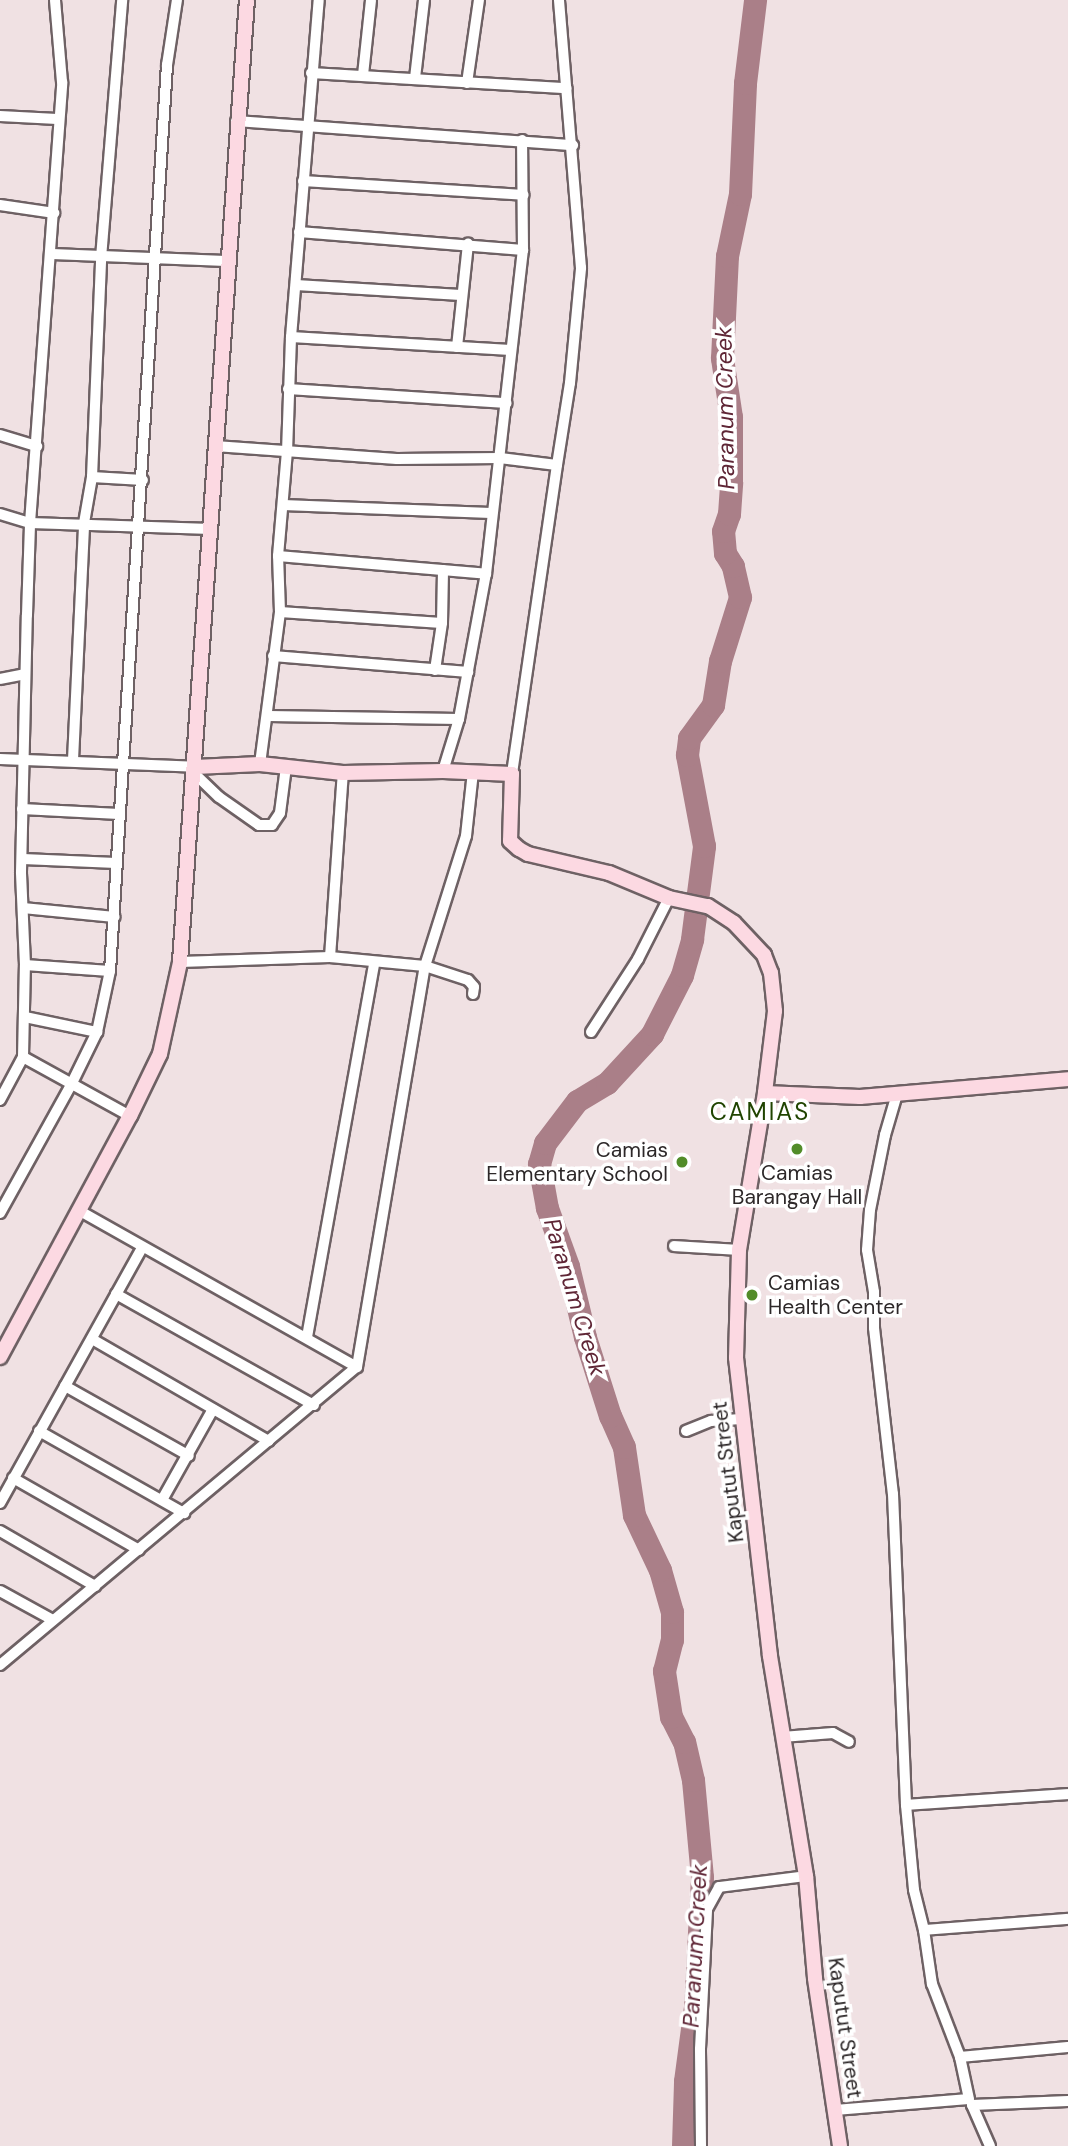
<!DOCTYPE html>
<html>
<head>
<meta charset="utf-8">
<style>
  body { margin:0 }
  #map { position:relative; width:1068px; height:2146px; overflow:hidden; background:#f0e1e3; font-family:"DM Sans",sans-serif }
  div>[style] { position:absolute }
  .river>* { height:23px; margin:-11.5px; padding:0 11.5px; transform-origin:11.5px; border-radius:11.5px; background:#aa7f88 }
  .roads { filter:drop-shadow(2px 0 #6e6164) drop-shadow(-2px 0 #6e6164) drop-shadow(0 2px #6e6164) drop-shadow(0 -2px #6e6164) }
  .street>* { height:10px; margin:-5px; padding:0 5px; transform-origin:5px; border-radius:5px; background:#fff }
  .secondary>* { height:14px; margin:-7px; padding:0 7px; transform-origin:7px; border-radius:7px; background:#fcd9e2 }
  .dots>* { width:19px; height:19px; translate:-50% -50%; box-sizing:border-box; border:4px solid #fff; border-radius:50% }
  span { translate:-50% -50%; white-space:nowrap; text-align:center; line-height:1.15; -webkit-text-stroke:7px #fff; paint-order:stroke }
  .poi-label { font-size:21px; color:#2d2829 }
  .right { translate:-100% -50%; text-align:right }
  .left { translate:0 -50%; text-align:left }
  .street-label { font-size:21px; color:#2d2829 }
  .water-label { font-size:23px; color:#5f2636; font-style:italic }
  .quarter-label { font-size:24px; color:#204401; letter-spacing:2px }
</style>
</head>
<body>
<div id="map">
  <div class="river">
    <i style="left:683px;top:2146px;width:65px;rotate:-88.2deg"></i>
    <i style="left:685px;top:2081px;width:76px;rotate:-82.4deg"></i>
    <i style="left:695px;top:2006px;width:129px;rotate:-86.9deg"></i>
    <i style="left:702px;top:1877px;width:97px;rotate:-95.3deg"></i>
    <i style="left:693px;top:1780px;width:39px;rotate:-103deg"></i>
    <i style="left:684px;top:1742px;width:28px;rotate:-117deg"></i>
    <i style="left:671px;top:1717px;width:47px;rotate:-98.7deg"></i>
    <i style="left:664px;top:1671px;width:32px;rotate:-76deg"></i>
    <i style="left:672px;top:1640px;width:28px;rotate:-90deg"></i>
    <i style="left:672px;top:1612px;width:44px;rotate:-105.9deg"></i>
    <i style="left:660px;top:1570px;width:61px;rotate:-115.3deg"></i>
    <i style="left:634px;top:1515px;width:69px;rotate:-98.4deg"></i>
    <i style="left:624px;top:1447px;width:34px;rotate:-114deg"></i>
    <i style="left:610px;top:1416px;width:83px;rotate:-107.6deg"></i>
    <i style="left:585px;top:1337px;width:73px;rotate:-103.5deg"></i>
    <i style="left:568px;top:1266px;width:62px;rotate:-109.9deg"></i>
    <i style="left:547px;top:1208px;width:45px;rotate:-100.3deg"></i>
    <i style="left:539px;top:1164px;width:22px;rotate:-74deg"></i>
    <i style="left:545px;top:1143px;width:53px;rotate:-52.7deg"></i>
    <i style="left:577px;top:1101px;width:35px;rotate:-31deg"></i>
    <i style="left:607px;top:1083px;width:67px;rotate:-47.4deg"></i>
    <i style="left:652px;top:1034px;width:66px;rotate:-63deg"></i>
    <i style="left:682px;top:975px;width:37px;rotate:-74deg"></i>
    <i style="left:692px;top:939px;width:94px;rotate:-82.6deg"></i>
    <i style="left:704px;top:846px;width:93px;rotate:-100.6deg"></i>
    <i style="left:687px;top:755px;width:17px;rotate:-83deg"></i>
    <i style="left:689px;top:738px;width:41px;rotate:-54deg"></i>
    <i style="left:713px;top:705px;width:45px;rotate:-81deg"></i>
    <i style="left:720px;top:661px;width:67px;rotate:-72.6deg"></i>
    <i style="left:740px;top:597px;width:32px;rotate:-103deg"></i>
    <i style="left:733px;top:566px;width:15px;rotate:-122deg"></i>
    <i style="left:725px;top:553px;width:22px;rotate:-95deg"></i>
    <i style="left:723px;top:531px;width:18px;rotate:-71deg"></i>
    <i style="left:729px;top:514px;width:32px;rotate:-86deg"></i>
    <i style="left:731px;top:482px;width:65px;rotate:-90deg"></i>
    <i style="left:731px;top:417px;width:60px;rotate:-98.7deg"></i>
    <i style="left:722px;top:358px;width:102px;rotate:-87.2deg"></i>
    <i style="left:727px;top:256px;width:63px;rotate:-78.2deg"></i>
    <i style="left:740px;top:194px;width:111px;rotate:-87.4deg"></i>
    <i style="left:745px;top:83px;width:84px;rotate:-83.1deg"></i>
  </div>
  <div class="roads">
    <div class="street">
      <i style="left:311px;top:73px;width:256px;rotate:3.4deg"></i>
      <i style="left:363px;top:75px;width:75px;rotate:-83.9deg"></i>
      <i style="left:415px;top:78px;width:79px;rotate:-83.4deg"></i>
      <i style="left:467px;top:83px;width:84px;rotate:-81.8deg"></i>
      <i style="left:0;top:116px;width:57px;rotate:3deg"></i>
      <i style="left:236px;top:121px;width:338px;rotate:4.1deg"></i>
      <i style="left:303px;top:181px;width:221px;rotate:3.6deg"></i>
      <i style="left:0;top:205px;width:55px;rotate:8.4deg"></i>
      <i style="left:299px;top:232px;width:225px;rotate:4.6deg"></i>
      <i style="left:51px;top:254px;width:176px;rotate:2.3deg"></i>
      <i style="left:296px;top:285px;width:165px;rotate:3.5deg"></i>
      <i style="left:291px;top:337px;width:220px;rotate:3.4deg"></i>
      <i style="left:457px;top:347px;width:104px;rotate:-83.9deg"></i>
      <i style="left:288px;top:389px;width:219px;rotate:3.7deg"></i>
      <i style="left:0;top:435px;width:39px;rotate:17deg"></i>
      <i style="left:215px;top:446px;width:182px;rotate:4.1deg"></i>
      <i style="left:397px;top:459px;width:103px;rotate:-0.6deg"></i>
      <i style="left:500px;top:458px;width:57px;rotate:7deg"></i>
      <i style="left:557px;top:465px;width:312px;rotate:98.3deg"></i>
      <i style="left:557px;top:465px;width:83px;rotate:-81deg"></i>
      <i style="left:570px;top:383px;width:116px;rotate:-84.5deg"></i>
      <i style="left:581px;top:268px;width:269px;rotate:-94.7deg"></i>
      <i style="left:92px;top:477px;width:51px;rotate:3.4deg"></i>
      <i style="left:283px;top:505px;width:208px;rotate:2.2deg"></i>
      <i style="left:0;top:514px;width:31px;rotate:17deg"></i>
      <i style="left:30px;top:523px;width:181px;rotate:1.9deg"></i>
      <i style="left:278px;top:556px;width:209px;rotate:4.9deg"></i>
      <i style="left:280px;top:612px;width:162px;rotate:3.9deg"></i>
      <i style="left:273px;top:656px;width:196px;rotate:4.7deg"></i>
      <i style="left:435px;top:670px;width:48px;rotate:-81.5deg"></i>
      <i style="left:442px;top:623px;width:53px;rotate:-88.9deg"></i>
      <i style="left:0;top:679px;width:25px;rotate:-11deg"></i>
      <i style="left:269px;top:716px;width:190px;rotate:0.9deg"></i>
      <i style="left:0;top:759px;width:195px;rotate:2.3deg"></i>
      <i style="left:73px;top:760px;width:237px;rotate:-87.3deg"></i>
      <i style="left:84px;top:523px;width:47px;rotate:-80.1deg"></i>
      <i style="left:92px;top:477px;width:219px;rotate:-87.6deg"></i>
      <i style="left:101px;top:258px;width:259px;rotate:-85.3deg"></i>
      <i style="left:260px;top:764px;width:153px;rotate:-82.5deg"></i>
      <i style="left:280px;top:612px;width:56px;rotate:-92deg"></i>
      <i style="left:278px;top:556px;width:104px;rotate:-85.1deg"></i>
      <i style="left:287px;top:452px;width:115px;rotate:-88deg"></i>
      <i style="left:291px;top:337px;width:338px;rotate:-85.3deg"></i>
      <i style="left:443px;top:771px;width:54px;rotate:-72.9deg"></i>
      <i style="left:459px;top:719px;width:147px;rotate:-79.5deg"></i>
      <i style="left:486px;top:574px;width:326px;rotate:-83.5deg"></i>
      <i style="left:523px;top:250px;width:110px;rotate:-90.5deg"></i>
      <i style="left:195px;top:774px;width:33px;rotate:44deg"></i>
      <i style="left:219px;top:797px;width:49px;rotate:35deg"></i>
      <i style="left:259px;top:825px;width:13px"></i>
      <i style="left:272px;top:825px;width:14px;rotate:-56deg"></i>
      <i style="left:280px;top:813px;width:46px;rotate:-82.6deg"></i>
      <i style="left:22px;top:809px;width:97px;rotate:3deg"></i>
      <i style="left:23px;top:859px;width:93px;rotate:2.5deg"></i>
      <i style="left:23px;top:908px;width:92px;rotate:5.6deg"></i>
      <i style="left:330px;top:957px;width:184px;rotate:-86deg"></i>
      <i style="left:180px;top:962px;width:150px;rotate:-1.9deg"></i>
      <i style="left:330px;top:957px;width:95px;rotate:5.4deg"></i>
      <i style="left:425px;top:966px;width:45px;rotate:18deg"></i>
      <i style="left:468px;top:980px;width:9px;rotate:49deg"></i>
      <i style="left:474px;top:987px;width:7px;rotate:98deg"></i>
      <i style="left:25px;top:965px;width:85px;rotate:4deg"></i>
      <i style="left:25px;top:1017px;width:74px;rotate:11.8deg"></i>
      <i style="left:591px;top:1032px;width:87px;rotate:-57.2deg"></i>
      <i style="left:638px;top:959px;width:68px;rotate:-63.1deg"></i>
      <i style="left:23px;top:1057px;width:122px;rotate:28.9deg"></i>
      <i style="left:897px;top:1094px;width:43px;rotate:106.3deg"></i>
      <i style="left:885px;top:1135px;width:76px;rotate:101.3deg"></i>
      <i style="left:870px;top:1210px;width:40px;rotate:94.3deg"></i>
      <i style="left:867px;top:1250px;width:43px;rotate:80.5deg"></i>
      <i style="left:874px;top:1292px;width:36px;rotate:90deg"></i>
      <i style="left:874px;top:1328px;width:167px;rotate:83.5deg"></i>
      <i style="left:893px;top:1494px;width:311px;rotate:87.6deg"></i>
      <i style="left:906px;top:1805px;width:85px;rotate:84.6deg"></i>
      <i style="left:914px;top:1890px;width:41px;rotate:76deg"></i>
      <i style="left:924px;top:1930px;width:55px;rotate:81.6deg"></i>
      <i style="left:932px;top:1984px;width:78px;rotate:69deg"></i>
      <i style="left:0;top:1100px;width:49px;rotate:-61.9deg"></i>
      <i style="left:23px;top:1057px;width:92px;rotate:-88.8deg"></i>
      <i style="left:25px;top:965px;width:93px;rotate:-92.5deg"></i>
      <i style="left:21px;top:872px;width:257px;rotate:-88.7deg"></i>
      <i style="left:27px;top:615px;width:92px;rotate:-88.1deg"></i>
      <i style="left:30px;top:523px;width:442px;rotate:-85.8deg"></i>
      <i style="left:62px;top:82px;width:82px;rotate:-94.9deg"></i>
      <i style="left:80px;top:1211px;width:318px;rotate:29.4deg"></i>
      <i style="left:0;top:1213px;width:146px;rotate:-61deg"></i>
      <i style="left:71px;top:1085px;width:59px;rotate:-63.9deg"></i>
      <i style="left:97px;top:1032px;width:62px;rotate:-78deg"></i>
      <i style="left:110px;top:971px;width:908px;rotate:-86.4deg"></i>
      <i style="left:167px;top:65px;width:66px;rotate:-81.3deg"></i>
      <i style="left:674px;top:1246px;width:65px;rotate:3.5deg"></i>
      <i style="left:116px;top:1294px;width:227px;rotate:29.3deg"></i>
      <i style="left:307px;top:1337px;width:380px;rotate:-79.8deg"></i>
      <i style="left:92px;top:1339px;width:204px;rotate:30deg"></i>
      <i style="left:65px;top:1386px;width:142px;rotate:29.4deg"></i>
      <i style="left:39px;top:1431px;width:167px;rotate:29.5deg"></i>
      <i style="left:686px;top:1431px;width:27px;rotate:-22deg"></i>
      <i style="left:711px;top:1421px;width:30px;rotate:-4deg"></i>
      <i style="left:13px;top:1478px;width:145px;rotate:29.7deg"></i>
      <i style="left:162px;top:1500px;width:104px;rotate:-60.7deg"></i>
      <i style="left:0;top:1503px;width:292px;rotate:-60.9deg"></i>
      <i style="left:0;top:1531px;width:110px;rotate:30.1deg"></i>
      <i style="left:0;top:1591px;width:60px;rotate:28.7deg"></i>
      <i style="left:0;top:1665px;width:465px;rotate:-39.9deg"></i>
      <i style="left:357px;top:1367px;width:407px;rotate:-80.4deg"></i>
      <i style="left:425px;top:966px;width:136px;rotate:-72.5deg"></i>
      <i style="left:466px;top:836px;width:64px;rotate:-83.8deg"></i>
      <i style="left:782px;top:1737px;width:51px;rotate:-4.5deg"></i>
      <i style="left:833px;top:1733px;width:18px;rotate:29deg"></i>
      <i style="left:906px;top:1805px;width:162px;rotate:-3.9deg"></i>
      <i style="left:924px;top:1930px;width:144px;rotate:-4.4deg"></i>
      <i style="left:835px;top:2110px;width:134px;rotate:-4.7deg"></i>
      <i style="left:969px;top:2099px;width:43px;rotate:-102.1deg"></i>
      <i style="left:960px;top:2057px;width:108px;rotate:-5.3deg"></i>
      <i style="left:701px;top:2146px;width:97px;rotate:-90.6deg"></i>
      <i style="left:700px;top:2049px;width:140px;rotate:-87.1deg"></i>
      <i style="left:707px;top:1909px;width:25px;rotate:-61deg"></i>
      <i style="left:719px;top:1887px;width:88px;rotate:-7.2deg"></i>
      <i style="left:990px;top:2146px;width:45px;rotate:-113.7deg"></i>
      <i style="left:972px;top:2105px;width:96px;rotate:-2.4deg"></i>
    </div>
    <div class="secondary">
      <i style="left:195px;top:767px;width:65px;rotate:-2.6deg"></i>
      <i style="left:260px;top:764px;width:83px;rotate:6.2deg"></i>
      <i style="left:343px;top:773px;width:100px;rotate:-1.1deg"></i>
      <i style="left:443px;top:771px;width:69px;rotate:2.5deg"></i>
      <i style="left:512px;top:774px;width:67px;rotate:91.7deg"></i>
      <i style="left:510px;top:841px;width:12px;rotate:42deg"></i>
      <i style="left:519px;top:849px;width:10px;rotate:29deg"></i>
      <i style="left:528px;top:854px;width:83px;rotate:13.2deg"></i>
      <i style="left:609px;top:873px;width:65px;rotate:22.6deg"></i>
      <i style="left:669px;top:898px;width:40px;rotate:12deg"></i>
      <i style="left:708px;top:906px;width:31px;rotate:33deg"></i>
      <i style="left:734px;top:923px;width:44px;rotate:46.8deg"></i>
      <i style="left:764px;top:955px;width:19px;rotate:69deg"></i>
      <i style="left:771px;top:973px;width:38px;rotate:84deg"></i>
      <i style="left:775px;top:1011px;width:83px;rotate:97deg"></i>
      <i style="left:0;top:1357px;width:274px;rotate:-61.7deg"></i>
      <i style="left:130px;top:1116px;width:69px;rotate:-64.2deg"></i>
      <i style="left:160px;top:1054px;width:94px;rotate:-77.7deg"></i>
      <i style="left:180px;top:962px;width:964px;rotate:-86.02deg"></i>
      <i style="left:840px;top:2146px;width:170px;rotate:-98.5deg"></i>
      <i style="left:815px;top:1978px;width:102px;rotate:-95deg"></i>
      <i style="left:806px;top:1876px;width:223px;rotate:-99.3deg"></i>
      <i style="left:770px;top:1656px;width:300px;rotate:-96.5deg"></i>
      <i style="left:736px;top:1358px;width:108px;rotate:-88.4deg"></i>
      <i style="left:739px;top:1250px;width:159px;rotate:-80.6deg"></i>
      <i style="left:765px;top:1093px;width:95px;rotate:2.4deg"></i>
      <i style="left:860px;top:1097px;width:209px;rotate:-4.9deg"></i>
    </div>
  </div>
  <div class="dots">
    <i style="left:797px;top:1149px;background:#528c29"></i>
    <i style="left:682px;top:1162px;background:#528c29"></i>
    <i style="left:752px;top:1295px;background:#528c29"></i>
  </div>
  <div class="poi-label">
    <span class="right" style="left:668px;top:1162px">Camias<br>Elementary School</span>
    <span style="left:797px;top:1185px">Camias<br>Barangay Hall</span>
    <span class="left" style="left:768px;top:1295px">Camias<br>Health Center</span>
  </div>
  <div class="street-label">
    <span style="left:728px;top:1472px;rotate:-97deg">Kaputut Street</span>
    <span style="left:845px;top:2028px;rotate:82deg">Kaputut Street</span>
  </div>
  <div class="water-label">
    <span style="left:725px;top:408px;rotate:-91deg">Paranum Creek</span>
    <span style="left:575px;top:1297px;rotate:73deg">Paranum Creek</span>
    <span style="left:695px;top:1946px;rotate:-87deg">Paranum Creek</span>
  </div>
  <div class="quarter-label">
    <span style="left:760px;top:1112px">CAMIAS</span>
  </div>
</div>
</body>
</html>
